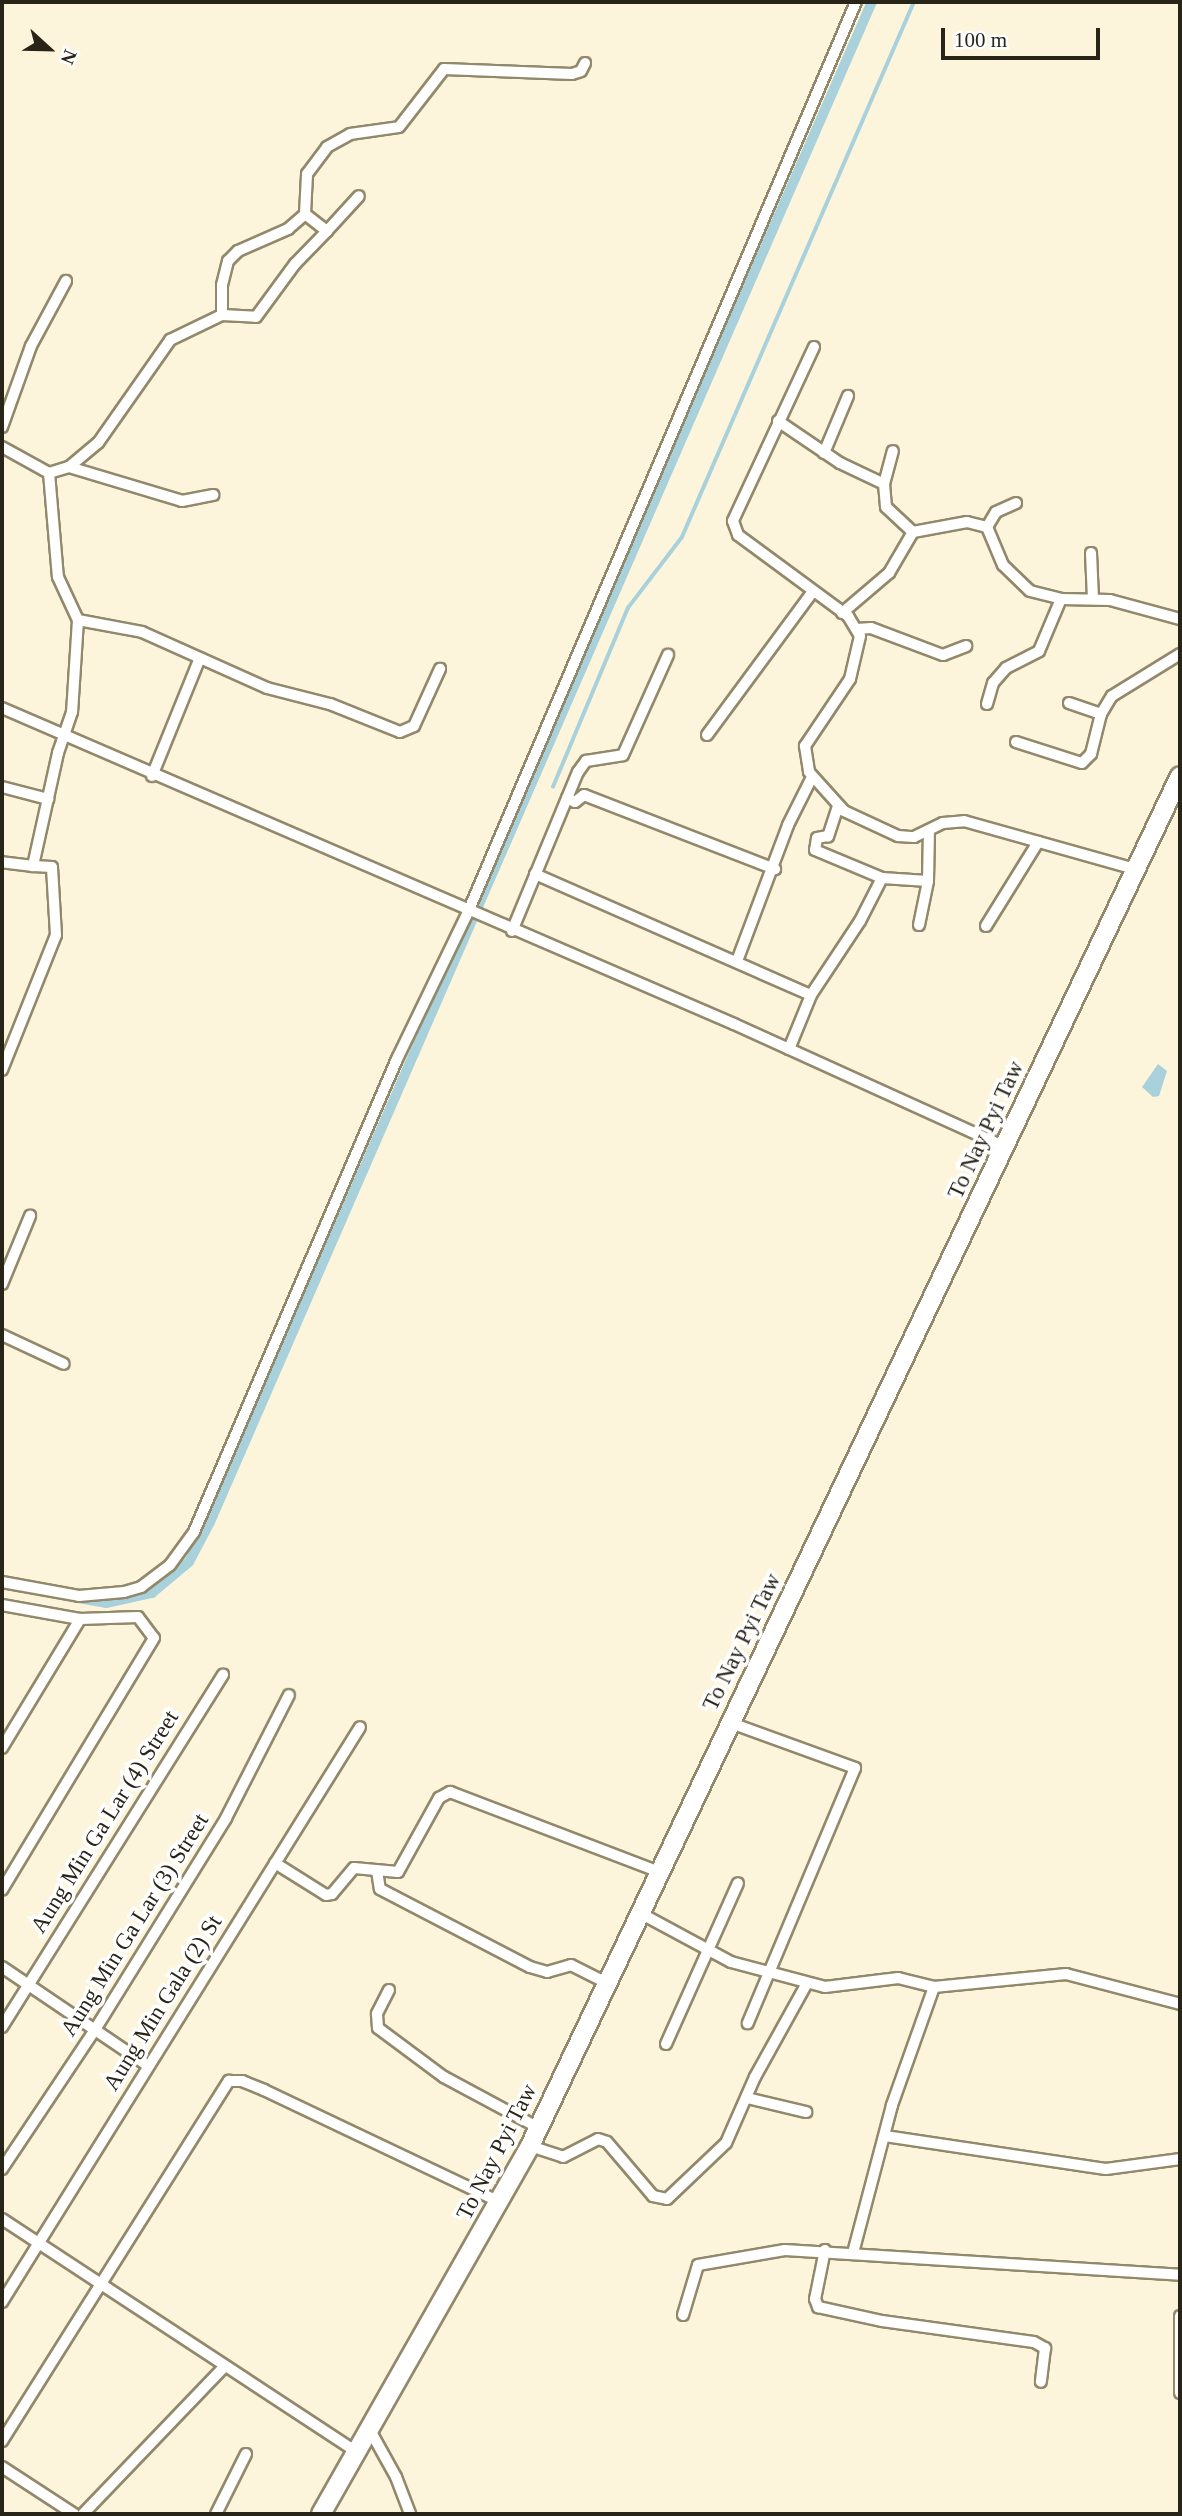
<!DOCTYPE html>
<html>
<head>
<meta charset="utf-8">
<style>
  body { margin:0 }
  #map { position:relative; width:1182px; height:2516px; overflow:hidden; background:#fdf5db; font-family:"Times New Roman",serif }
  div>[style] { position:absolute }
  .water>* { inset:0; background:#a9d1db }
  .stream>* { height:3.5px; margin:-1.75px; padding:0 1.75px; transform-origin:1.75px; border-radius:1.75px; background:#a9d1db }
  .canal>* { height:10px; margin:-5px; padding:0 5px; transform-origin:5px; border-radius:5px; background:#a9d1db }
  .roads { filter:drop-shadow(2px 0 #92886b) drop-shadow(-2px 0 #92886b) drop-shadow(0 2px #92886b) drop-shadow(0 -2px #92886b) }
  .street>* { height:10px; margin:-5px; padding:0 5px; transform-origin:5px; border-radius:5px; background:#fff }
  .primary>* { height:18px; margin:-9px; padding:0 9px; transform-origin:9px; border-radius:9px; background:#fff }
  span { translate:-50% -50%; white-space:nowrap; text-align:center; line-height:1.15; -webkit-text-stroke:7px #fff; paint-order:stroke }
  .street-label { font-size:23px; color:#282418 }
  .frame { position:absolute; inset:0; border:4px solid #282418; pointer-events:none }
  .north { position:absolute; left:14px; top:14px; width:70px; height:70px; -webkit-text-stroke:5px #fff; paint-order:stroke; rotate:112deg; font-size:19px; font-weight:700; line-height:28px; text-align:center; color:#282418 }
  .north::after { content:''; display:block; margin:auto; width:24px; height:32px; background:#282418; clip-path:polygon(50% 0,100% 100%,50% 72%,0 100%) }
  .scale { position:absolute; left:941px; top:28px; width:159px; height:32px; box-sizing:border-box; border:4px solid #282418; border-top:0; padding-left:9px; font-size:21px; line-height:24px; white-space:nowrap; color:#282418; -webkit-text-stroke:5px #fff; paint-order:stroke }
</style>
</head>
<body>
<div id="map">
  <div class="water">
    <i style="clip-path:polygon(1158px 1064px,1167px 1071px,1159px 1096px,1153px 1097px,1142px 1087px)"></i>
  </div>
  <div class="stream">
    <i style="left:553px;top:787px;width:194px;rotate:-67.3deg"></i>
    <i style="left:628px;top:608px;width:89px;rotate:-52.7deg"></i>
    <i style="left:682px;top:537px;width:583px;rotate:-66.56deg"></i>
  </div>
  <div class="canal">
    <i style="left:78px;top:1598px;width:28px;rotate:10deg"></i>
    <i style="left:106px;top:1603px;width:47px;rotate:-12.3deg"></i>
    <i style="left:152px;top:1593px;width:48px;rotate:-40deg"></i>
    <i style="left:189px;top:1562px;width:45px;rotate:-62.3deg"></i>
    <i style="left:210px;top:1522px;width:1658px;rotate:-66.47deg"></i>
  </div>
  <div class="roads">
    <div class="street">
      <i style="left:305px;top:214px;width:28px;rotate:38deg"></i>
      <i style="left:327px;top:231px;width:47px;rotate:-47.6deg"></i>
      <i style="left:222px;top:315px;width:34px;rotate:3deg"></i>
      <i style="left:256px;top:317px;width:66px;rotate:-53.7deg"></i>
      <i style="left:295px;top:264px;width:46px;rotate:-45.9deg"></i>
      <i style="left:814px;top:347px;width:192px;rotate:115deg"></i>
      <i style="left:733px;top:521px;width:15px;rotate:70deg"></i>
      <i style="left:738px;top:535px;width:137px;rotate:36.4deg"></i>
      <i style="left:848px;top:616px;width:23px;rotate:59deg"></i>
      <i style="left:860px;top:636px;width:44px;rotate:103.1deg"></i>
      <i style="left:850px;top:679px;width:81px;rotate:123.9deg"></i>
      <i style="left:805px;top:746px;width:26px;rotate:81deg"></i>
      <i style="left:809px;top:772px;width:52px;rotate:48.1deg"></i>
      <i style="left:844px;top:811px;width:60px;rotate:24.8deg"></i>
      <i style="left:898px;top:836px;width:16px;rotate:4deg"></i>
      <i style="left:914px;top:837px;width:32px;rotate:-26deg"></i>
      <i style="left:943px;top:823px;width:21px;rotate:-5deg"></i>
      <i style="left:964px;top:821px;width:178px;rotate:15.7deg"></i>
      <i style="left:778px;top:421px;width:75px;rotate:34.1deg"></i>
      <i style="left:840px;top:463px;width:49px;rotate:25.5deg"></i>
      <i style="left:884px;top:484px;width:23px;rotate:85deg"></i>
      <i style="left:886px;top:507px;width:37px;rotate:43deg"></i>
      <i style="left:913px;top:532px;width:55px;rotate:-10.5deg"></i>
      <i style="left:967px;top:522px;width:21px;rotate:14deg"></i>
      <i style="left:987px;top:527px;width:41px;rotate:67.2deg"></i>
      <i style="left:1003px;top:565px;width:37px;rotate:44deg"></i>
      <i style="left:1030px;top:591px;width:32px;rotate:14deg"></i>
      <i style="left:1061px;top:599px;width:49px;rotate:1.2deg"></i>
      <i style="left:1110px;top:600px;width:73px;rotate:15.2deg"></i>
      <i style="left:2px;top:427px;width:86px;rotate:-70.3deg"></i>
      <i style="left:31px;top:346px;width:74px;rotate:-61.7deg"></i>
      <i style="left:2px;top:447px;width:54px;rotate:29deg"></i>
      <i style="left:49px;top:473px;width:104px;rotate:85.1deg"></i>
      <i style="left:58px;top:577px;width:47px;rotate:65.1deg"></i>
      <i style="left:78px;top:620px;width:92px;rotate:93.7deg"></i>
      <i style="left:72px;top:712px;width:43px;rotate:108.9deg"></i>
      <i style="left:58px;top:753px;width:116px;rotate:102.5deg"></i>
      <i style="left:33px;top:866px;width:31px;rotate:-173deg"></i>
      <i style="left:824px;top:453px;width:62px;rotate:-67.2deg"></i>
      <i style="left:69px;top:467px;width:118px;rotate:16.7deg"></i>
      <i style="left:182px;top:501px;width:32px;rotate:-11deg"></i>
      <i style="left:49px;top:473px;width:21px;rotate:-17deg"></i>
      <i style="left:69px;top:467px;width:38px;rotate:-40deg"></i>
      <i style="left:98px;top:443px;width:126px;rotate:-55deg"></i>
      <i style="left:170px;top:340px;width:58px;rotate:-25.7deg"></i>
      <i style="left:222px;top:315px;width:30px;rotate:-90deg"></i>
      <i style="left:222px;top:285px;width:25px;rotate:-76deg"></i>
      <i style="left:228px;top:261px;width:14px;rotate:-45deg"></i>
      <i style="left:238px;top:251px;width:55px;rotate:-23.7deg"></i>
      <i style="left:288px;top:229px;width:23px;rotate:-41deg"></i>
      <i style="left:305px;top:214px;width:40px;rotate:-87.1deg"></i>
      <i style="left:307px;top:174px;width:34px;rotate:-53deg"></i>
      <i style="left:327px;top:147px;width:26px;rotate:-29deg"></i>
      <i style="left:350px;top:134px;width:49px;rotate:-8.1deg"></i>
      <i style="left:399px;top:127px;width:73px;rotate:-52.2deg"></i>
      <i style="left:444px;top:69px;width:128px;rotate:2.2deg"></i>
      <i style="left:572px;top:74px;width:9px;rotate:-18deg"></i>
      <i style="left:581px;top:71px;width:9px;rotate:-63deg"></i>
      <i style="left:884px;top:484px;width:34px;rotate:-75deg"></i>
      <i style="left:987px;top:527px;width:17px;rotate:-59deg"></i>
      <i style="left:996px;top:512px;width:22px;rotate:-24deg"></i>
      <i style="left:1091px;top:553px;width:45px;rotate:87.5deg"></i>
      <i style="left:842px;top:613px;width:62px;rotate:-40.4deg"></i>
      <i style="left:889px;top:573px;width:48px;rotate:-59.7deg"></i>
      <i style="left:78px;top:620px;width:65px;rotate:10.6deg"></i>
      <i style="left:142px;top:632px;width:137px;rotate:24.1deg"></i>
      <i style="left:267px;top:688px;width:65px;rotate:14.3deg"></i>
      <i style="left:330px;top:704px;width:75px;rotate:21.8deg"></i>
      <i style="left:400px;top:732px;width:15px;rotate:-23deg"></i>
      <i style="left:414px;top:726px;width:63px;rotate:-65.5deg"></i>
      <i style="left:857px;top:629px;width:14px;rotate:-4deg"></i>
      <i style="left:871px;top:628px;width:77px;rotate:20.6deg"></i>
      <i style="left:943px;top:655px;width:25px;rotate:-21deg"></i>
      <i style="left:1069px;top:703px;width:34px;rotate:19deg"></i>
      <i style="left:987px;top:704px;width:22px;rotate:-74deg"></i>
      <i style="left:993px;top:683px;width:20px;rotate:-49deg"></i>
      <i style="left:1006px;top:668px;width:37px;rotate:-27deg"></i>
      <i style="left:1039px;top:651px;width:56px;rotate:-67.1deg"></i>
      <i style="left:2px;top:708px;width:797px;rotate:23.35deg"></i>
      <i style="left:734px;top:1024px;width:298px;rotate:24.4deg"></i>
      <i style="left:707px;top:735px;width:179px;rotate:-53.6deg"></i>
      <i style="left:1016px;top:742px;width:69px;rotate:17.7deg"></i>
      <i style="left:1082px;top:763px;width:13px;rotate:-45deg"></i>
      <i style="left:1091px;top:754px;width:41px;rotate:-76deg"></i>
      <i style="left:1101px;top:714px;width:21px;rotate:-59deg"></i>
      <i style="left:1112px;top:696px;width:80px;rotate:-31.7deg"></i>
      <i style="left:152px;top:776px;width:127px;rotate:-67.9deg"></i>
      <i style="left:2px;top:787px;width:48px;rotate:14.6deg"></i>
      <i style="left:567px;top:798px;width:9px;rotate:27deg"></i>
      <i style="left:575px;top:802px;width:11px;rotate:-38deg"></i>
      <i style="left:584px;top:795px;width:205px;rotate:21.2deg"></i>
      <i style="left:838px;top:806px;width:32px;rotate:108deg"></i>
      <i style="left:828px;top:836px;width:11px;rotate:170deg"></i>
      <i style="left:817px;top:838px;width:12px;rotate:99deg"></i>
      <i style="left:815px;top:850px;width:73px;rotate:22.7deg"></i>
      <i style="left:882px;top:878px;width:46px;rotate:3.7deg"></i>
      <i style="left:535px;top:874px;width:301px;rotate:23.7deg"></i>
      <i style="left:919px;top:925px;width:45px;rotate:-78.4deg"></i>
      <i style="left:928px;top:881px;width:51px;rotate:-88.9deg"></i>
      <i style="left:986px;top:926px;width:99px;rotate:-58.2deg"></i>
      <i style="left:512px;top:931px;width:172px;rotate:-67.5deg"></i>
      <i style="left:578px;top:772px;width:14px;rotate:-54deg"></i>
      <i style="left:586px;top:761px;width:37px;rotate:-9deg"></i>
      <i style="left:623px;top:755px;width:110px;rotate:-65.8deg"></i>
      <i style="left:737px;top:961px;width:145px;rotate:-69.4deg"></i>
      <i style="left:788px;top:825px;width:54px;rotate:-63.4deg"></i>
      <i style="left:789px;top:1049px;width:58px;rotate:-67.8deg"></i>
      <i style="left:811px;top:995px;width:89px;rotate:-56.5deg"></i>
      <i style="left:860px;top:921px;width:48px;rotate:-62.9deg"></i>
      <i style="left:2px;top:1070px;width:145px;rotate:-68.2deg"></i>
      <i style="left:56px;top:935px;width:68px;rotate:-93.4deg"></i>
      <i style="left:52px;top:867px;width:19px;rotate:-177deg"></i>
      <i style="left:2px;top:1284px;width:74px;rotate:-67.6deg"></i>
      <i style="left:2px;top:1335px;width:68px;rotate:25.1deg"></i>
      <i style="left:2px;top:1582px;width:78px;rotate:10.3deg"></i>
      <i style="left:79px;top:1596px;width:45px;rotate:-5.1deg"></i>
      <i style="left:124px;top:1592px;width:18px;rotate:-16deg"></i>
      <i style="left:141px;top:1587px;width:36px;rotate:-37deg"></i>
      <i style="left:170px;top:1565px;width:41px;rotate:-54deg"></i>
      <i style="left:194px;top:1532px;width:515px;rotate:-66.77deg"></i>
      <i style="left:397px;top:1059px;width:163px;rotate:-64.2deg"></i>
      <i style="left:468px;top:912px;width:989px;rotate:-66.91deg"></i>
      <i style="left:2px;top:1605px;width:79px;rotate:10.2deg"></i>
      <i style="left:80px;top:1619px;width:58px;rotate:-2deg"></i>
      <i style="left:138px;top:1617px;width:26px;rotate:53deg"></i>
      <i style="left:154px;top:1638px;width:294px;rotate:121.1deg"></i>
      <i style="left:731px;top:1723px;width:132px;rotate:19.9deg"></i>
      <i style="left:855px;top:1768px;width:277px;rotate:112.8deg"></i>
      <i style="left:2px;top:1748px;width:151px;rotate:-58.8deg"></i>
      <i style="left:275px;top:1863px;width:60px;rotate:32.1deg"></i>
      <i style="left:326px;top:1895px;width:6px;rotate:-9deg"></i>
      <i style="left:332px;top:1894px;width:34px;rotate:-50deg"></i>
      <i style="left:354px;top:1868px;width:44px;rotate:5.2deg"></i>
      <i style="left:398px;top:1872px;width:85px;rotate:-61deg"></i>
      <i style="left:439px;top:1798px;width:13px;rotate:-29deg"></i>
      <i style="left:450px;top:1792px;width:224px;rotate:20.9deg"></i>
      <i style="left:377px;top:1871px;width:18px;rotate:81deg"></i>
      <i style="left:380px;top:1889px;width:169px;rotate:27.5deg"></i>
      <i style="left:530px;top:1967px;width:18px;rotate:16deg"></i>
      <i style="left:547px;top:1972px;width:25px;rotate:-16deg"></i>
      <i style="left:571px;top:1965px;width:40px;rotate:26.6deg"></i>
      <i style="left:640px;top:1913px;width:103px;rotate:28.3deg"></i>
      <i style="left:731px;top:1962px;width:97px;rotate:14.9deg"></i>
      <i style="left:825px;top:1987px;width:74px;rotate:-7deg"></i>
      <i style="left:898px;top:1978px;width:37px;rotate:14deg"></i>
      <i style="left:934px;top:1987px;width:133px;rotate:-5.6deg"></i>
      <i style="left:1066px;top:1974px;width:118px;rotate:14.7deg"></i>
      <i style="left:2px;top:1967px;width:176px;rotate:34.1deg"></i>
      <i style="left:389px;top:1990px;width:27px;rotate:117deg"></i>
      <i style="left:377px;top:2014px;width:14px;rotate:86deg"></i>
      <i style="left:378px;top:2028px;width:82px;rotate:36.6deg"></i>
      <i style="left:444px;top:2077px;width:108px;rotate:28.2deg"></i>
      <i style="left:2px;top:2027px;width:416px;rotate:-57.9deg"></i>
      <i style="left:666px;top:2044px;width:176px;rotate:-65.9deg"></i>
      <i style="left:747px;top:2098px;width:61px;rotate:13.3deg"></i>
      <i style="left:885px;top:2136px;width:223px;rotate:8.5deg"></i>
      <i style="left:1106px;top:2169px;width:75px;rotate:-7.7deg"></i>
      <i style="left:530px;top:2146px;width:35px;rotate:18deg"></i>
      <i style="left:563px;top:2157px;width:39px;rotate:-27deg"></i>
      <i style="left:598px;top:2139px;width:9px;rotate:18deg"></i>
      <i style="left:607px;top:2142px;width:71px;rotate:49.6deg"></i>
      <i style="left:653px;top:2196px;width:14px;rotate:12deg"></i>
      <i style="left:667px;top:2199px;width:81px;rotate:-43.5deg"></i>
      <i style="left:726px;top:2143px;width:72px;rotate:-66.3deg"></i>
      <i style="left:755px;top:2077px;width:107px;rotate:-61deg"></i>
      <i style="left:2px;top:2169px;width:169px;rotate:-56.3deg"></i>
      <i style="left:96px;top:2028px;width:247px;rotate:-58.2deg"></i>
      <i style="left:226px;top:1818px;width:138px;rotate:-62.9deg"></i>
      <i style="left:2px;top:2219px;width:426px;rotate:33.3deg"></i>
      <i style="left:825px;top:2250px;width:50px;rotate:101.5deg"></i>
      <i style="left:815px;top:2299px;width:9px;rotate:69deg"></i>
      <i style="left:818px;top:2307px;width:66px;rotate:12.3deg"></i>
      <i style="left:882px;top:2321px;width:153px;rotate:7.9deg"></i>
      <i style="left:1034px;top:2342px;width:13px;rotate:29deg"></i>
      <i style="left:1045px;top:2348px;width:34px;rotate:97deg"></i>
      <i style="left:853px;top:2253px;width:153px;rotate:-75.2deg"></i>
      <i style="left:892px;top:2105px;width:125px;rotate:-70.4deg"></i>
      <i style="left:2px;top:2302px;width:677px;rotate:-58.09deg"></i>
      <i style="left:683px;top:2315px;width:52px;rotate:-73.3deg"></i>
      <i style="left:698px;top:2265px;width:88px;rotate:-9.8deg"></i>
      <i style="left:785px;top:2250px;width:396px;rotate:3.6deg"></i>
      <i style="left:1180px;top:2316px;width:77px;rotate:90deg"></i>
      <i style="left:371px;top:2432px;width:51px;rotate:60.9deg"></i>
      <i style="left:396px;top:2477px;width:40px;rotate:69deg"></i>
      <i style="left:2px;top:2441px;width:426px;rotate:-57.8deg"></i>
      <i style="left:229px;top:2081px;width:13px"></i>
      <i style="left:242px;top:2081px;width:24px;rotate:22deg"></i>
      <i style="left:264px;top:2090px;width:261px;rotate:25.4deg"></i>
      <i style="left:2px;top:2467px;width:86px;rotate:33.1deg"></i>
      <i style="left:83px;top:2514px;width:202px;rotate:-46.2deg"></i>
      <i style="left:216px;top:2514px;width:67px;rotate:-63.4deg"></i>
    </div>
    <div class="primary">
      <i style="left:321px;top:2514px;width:423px;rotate:-60.4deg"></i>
      <i style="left:530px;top:2146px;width:1516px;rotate:-64.62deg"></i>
    </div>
  </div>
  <div class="street-label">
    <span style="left:986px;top:1130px;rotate:-65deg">To Nay Pyi Taw</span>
    <span style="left:742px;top:1642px;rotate:-64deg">To Nay Pyi Taw</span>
    <span style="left:105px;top:1822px;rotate:-58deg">Aung Min Ga Lar (4) Street</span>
    <span style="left:135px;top:1925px;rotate:-58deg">Aung Min Ga Lar (3) Street</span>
    <span style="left:163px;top:2003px;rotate:-58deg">Aung Min Gala (2) St</span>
    <span style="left:497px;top:2152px;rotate:-63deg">To Nay Pyi Taw</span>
  </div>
  <div class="frame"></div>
  <div class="north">N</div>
  <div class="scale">100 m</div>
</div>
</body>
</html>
